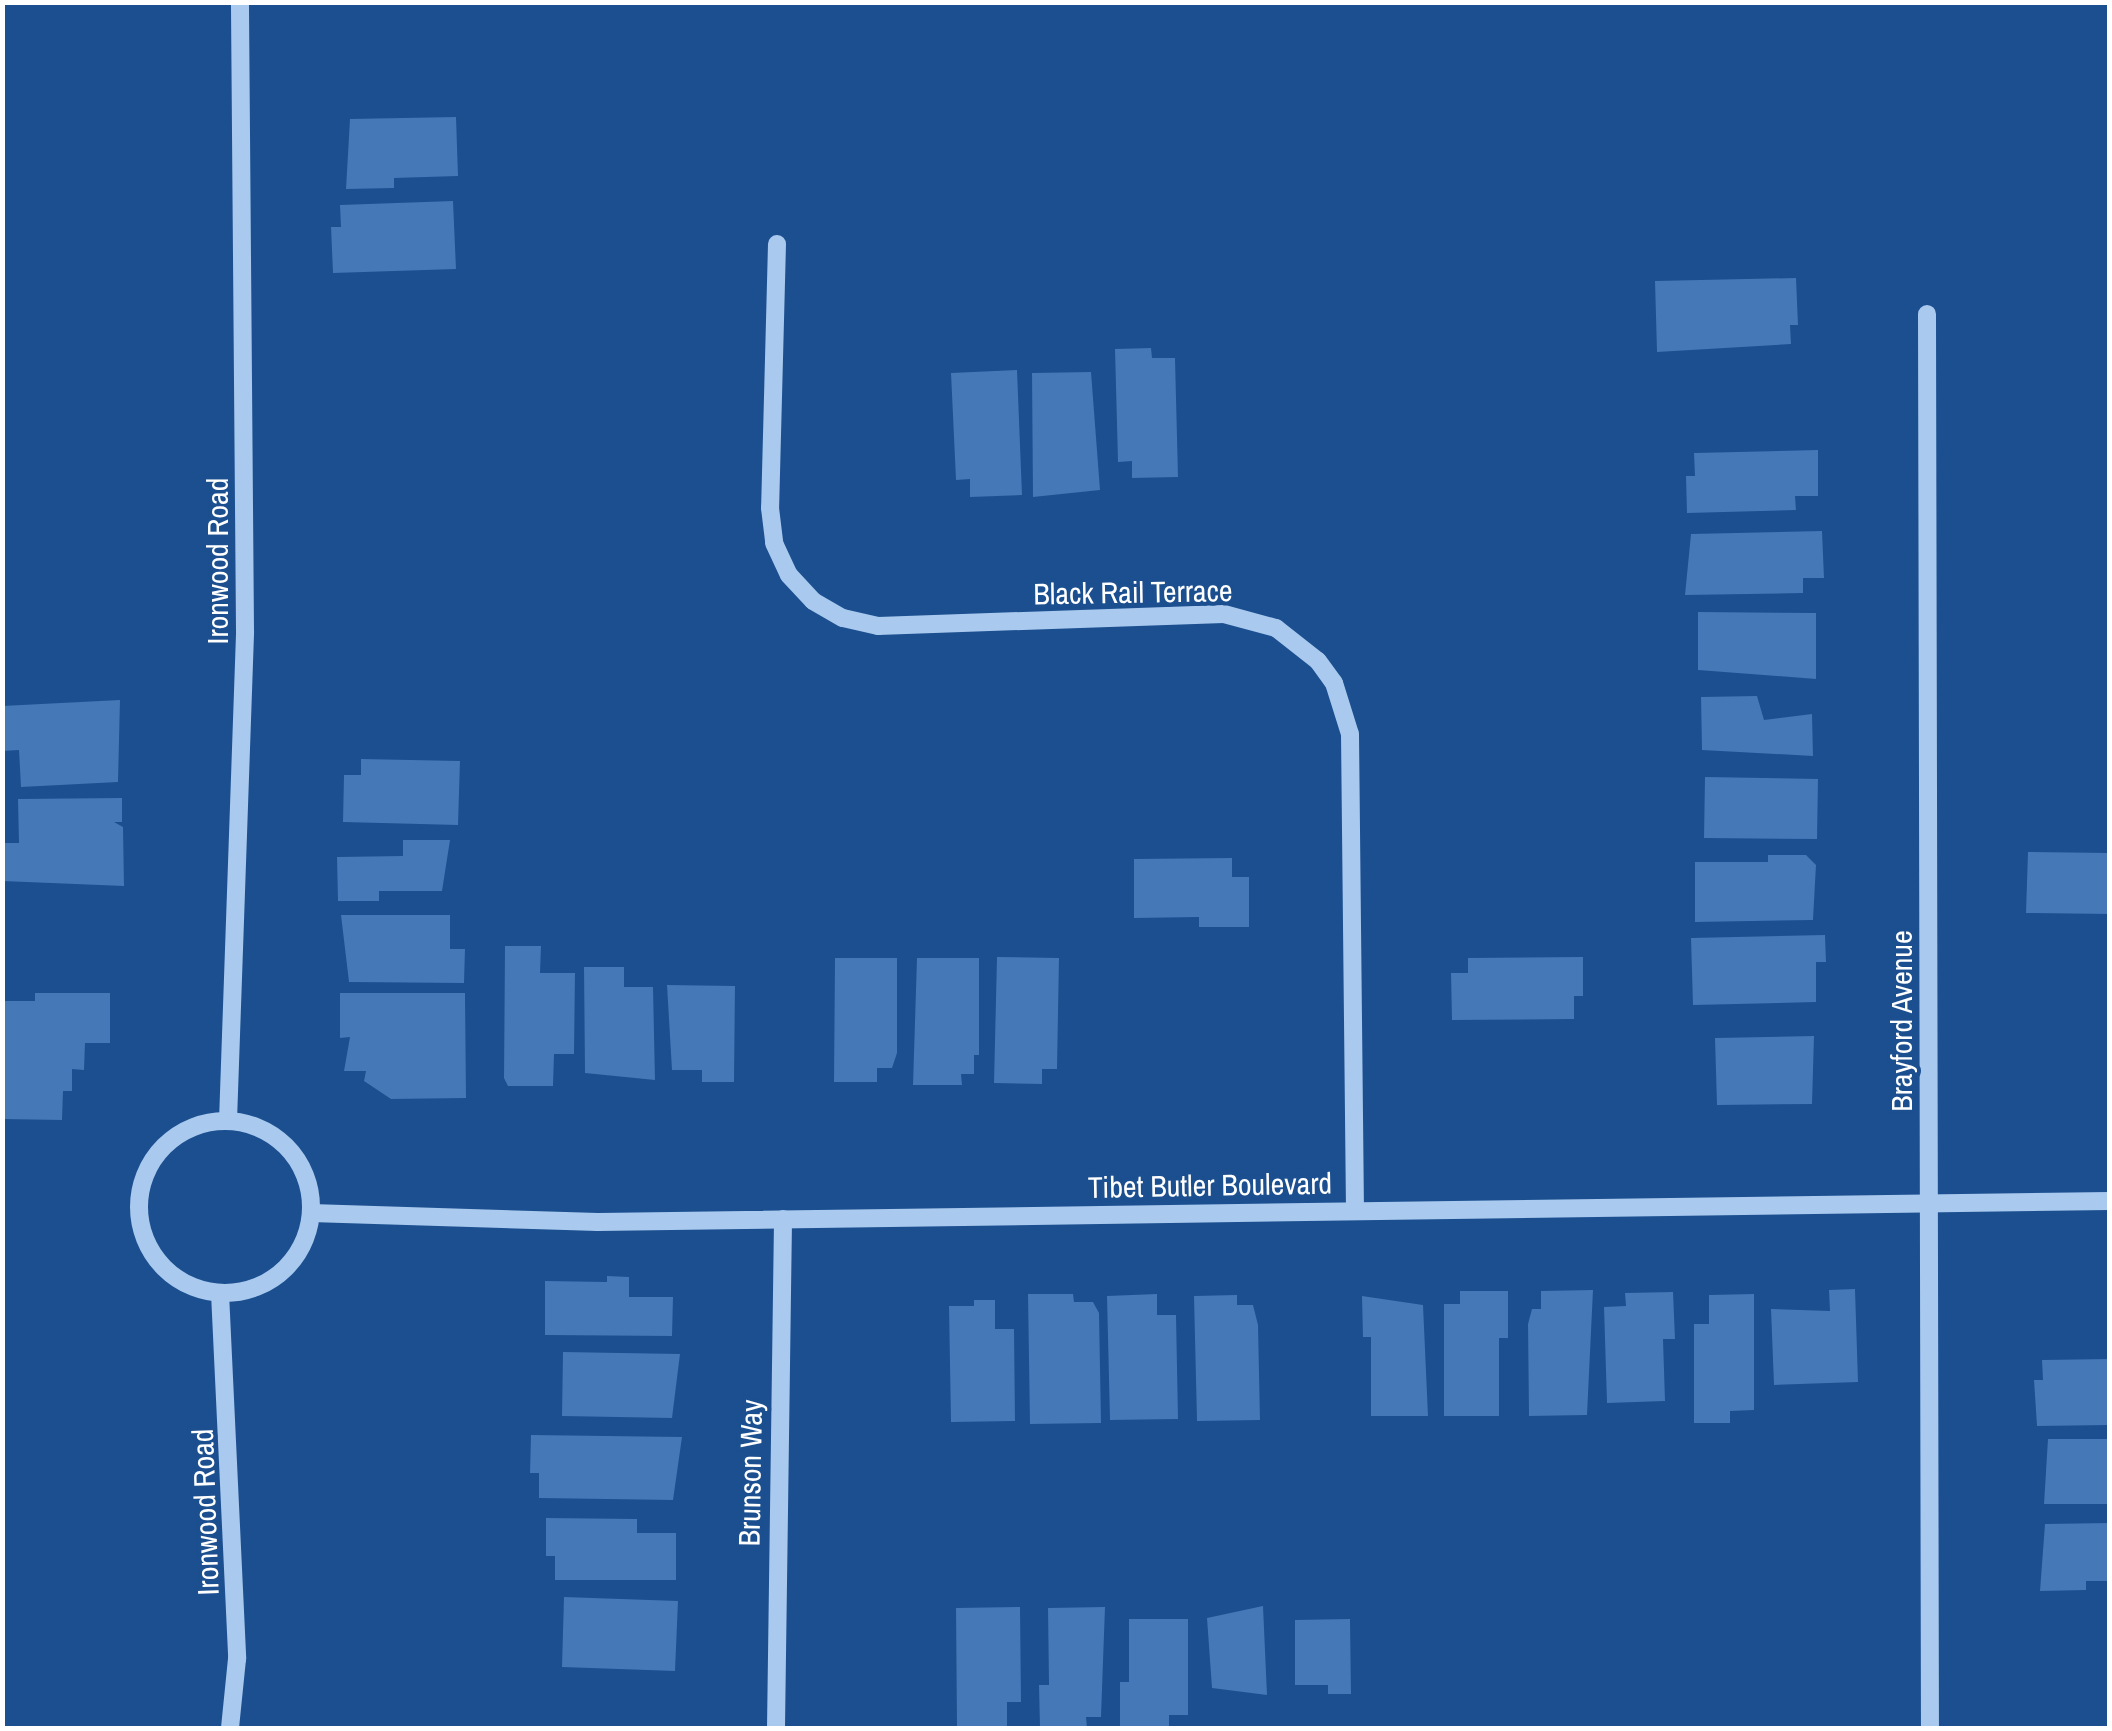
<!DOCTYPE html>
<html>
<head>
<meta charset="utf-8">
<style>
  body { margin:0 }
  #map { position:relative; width:2112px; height:1731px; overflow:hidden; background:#1b4f8f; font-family:"Archivo Narrow",sans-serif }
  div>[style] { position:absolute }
  .building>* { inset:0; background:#4478b7 }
  .minor>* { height:18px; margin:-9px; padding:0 9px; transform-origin:9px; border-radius:9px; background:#a9c9ee }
  .minor>.ring { margin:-9px; padding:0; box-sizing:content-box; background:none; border:18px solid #a9c9ee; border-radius:50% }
  span { translate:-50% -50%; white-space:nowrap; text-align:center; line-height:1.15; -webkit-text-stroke:8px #1b4f8f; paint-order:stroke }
  .street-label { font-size:30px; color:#fff }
  .frame { position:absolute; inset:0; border:5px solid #fff; pointer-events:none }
</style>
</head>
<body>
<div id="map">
  <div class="building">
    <i style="clip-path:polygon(456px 117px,458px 176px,394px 178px,394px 188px,346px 189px,350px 119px)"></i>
    <i style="clip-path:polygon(453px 201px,456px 269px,333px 273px,331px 227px,341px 227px,340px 205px)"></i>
    <i style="clip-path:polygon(1796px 278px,1798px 325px,1790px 325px,1791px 344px,1657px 352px,1655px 281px)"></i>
    <i style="clip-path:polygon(1151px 348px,1152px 358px,1175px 358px,1178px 477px,1132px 478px,1132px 461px,1118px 462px,1115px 349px)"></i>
    <i style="clip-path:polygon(1017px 370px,1022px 495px,970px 497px,970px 479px,956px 480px,951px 373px)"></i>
    <i style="clip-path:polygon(1091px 372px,1100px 490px,1033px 497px,1032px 373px)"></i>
    <i style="clip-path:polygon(1818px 450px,1818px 496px,1795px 496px,1796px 510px,1687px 513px,1686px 476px,1695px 476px,1694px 453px)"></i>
    <i style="clip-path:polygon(1822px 531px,1824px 578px,1803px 578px,1803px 593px,1685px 595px,1691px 534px)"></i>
    <i style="clip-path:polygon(1698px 612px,1816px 613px,1816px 679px,1698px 670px)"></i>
    <i style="clip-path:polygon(1757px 696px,1764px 720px,1812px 714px,1813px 756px,1702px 750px,1701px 697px)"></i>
    <i style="clip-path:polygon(120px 700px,118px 782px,21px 787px,19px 750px,2px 751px,2px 706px)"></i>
    <i style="clip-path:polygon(361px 759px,460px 761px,458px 825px,343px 822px,344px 775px,361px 775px)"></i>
    <i style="clip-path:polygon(1705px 777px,1818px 779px,1817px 839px,1704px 838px)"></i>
    <i style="clip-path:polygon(122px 798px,122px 822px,114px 822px,123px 827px,124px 886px,2px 881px,2px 843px,19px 843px,18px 799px)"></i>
    <i style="clip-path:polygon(403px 840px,450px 840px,442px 891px,379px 891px,379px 901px,338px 901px,337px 857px,403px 856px)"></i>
    <i style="clip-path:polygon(2028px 852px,2110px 853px,2110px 914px,2026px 913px)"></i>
    <i style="clip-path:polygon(1768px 855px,1806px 855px,1816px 865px,1813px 920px,1695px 922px,1695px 862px,1768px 862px)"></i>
    <i style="clip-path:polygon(1232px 858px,1232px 877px,1249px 877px,1249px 927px,1199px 927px,1199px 917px,1134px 918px,1134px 859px)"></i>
    <i style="clip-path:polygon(341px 915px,450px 915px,450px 949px,465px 949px,464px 983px,349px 982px)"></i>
    <i style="clip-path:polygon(1825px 935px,1826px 962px,1816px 962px,1816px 1002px,1693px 1005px,1691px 938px)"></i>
    <i style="clip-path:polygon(505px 946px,541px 946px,540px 973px,575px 973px,574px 1054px,554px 1054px,553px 1086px,508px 1086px,504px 1078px)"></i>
    <i style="clip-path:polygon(997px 957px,1059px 958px,1057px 1069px,1042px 1069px,1042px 1084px,994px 1083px)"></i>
    <i style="clip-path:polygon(1583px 957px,1583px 996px,1574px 996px,1574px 1019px,1452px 1020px,1451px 973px,1468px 973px,1468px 958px)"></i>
    <i style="clip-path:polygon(835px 958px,897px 958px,897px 1053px,892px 1068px,877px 1068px,877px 1082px,834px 1082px)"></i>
    <i style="clip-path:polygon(917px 958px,979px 958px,979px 1055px,974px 1055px,974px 1074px,961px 1074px,962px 1085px,913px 1085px)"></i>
    <i style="clip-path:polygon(584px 967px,624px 967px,624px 987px,653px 987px,655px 1080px,585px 1073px)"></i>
    <i style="clip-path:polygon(667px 985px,735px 986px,734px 1082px,702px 1082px,702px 1070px,672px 1070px)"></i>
    <i style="clip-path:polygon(35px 993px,110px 993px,110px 1043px,85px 1043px,84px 1070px,72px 1069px,72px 1091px,63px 1091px,62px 1120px,2px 1119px,2px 1001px,35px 1001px)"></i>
    <i style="clip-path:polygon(340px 993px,465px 993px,466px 1098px,391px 1099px,364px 1081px,366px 1071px,344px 1071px,350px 1037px,340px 1038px)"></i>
    <i style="clip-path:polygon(1814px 1036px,1812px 1104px,1717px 1105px,1715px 1038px)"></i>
    <i style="clip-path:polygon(607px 1276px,629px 1277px,629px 1297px,673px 1297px,672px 1336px,545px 1335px,545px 1281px,607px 1282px)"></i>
    <i style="clip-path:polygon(1855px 1289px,1858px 1382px,1774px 1385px,1771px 1309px,1830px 1311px,1829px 1290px)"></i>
    <i style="clip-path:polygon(1593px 1290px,1587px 1415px,1529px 1416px,1528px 1324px,1532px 1309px,1541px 1309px,1541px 1291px)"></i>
    <i style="clip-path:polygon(1460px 1291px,1508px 1291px,1508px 1338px,1499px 1338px,1499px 1416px,1444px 1416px,1444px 1304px,1460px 1304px)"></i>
    <i style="clip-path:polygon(1673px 1292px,1675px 1339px,1663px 1339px,1665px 1401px,1607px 1403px,1604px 1307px,1626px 1306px,1625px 1293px)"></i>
    <i style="clip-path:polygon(1028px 1294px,1073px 1294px,1074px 1302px,1093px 1302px,1099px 1313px,1101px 1423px,1030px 1424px)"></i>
    <i style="clip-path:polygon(1157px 1294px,1157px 1315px,1176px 1315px,1178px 1419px,1110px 1420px,1107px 1296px)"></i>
    <i style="clip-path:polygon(1754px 1294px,1754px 1410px,1730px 1411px,1730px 1423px,1694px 1423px,1694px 1324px,1709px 1324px,1709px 1295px)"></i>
    <i style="clip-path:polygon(1237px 1295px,1237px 1305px,1253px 1305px,1258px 1325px,1260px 1420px,1197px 1421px,1194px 1296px)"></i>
    <i style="clip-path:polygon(1362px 1296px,1423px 1305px,1428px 1416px,1371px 1416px,1371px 1337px,1363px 1337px)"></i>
    <i style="clip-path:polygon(974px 1300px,995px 1300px,995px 1329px,1014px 1329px,1015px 1421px,951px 1422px,949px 1306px,974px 1306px)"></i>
    <i style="clip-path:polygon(563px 1352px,680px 1354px,672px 1418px,562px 1416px)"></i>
    <i style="clip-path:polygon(2110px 1359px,2110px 1425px,2037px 1426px,2034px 1380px,2043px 1380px,2042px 1360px)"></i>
    <i style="clip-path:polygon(531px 1435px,682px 1437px,673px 1500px,539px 1498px,539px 1473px,530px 1473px)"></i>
    <i style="clip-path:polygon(2048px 1439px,2110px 1439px,2110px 1504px,2044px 1504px)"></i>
    <i style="clip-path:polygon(546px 1518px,637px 1519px,637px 1533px,676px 1533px,676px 1580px,555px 1580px,555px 1556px,546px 1556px)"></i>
    <i style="clip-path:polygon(2110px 1523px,2110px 1581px,2086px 1581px,2086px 1590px,2040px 1591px,2045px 1524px)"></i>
    <i style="clip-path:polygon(564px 1597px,678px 1601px,675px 1671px,562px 1667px)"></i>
    <i style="clip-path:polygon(1263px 1606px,1267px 1695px,1212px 1688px,1207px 1618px)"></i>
    <i style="clip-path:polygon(1020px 1607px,1021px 1702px,1007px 1702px,1007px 1728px,957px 1727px,956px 1608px)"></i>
    <i style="clip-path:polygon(1105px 1607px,1101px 1717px,1086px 1717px,1087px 1728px,1040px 1728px,1039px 1685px,1049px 1685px,1048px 1608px)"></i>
    <i style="clip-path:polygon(1129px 1619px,1188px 1619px,1188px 1715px,1169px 1715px,1169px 1728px,1120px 1728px,1120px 1682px,1129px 1682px)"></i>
    <i style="clip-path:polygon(1350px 1619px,1351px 1694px,1328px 1694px,1328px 1685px,1295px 1685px,1295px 1620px)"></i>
  </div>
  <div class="minor">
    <i style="left:777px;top:244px;width:264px;rotate:91.5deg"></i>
    <i style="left:770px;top:508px;width:35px;rotate:83deg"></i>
    <i style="left:774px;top:543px;width:35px;rotate:65deg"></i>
    <i style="left:789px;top:575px;width:35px;rotate:47deg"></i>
    <i style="left:813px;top:601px;width:34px;rotate:30deg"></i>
    <i style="left:843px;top:618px;width:36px;rotate:13deg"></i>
    <i style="left:878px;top:626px;width:346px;rotate:-2deg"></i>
    <i style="left:1224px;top:614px;width:54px;rotate:15.1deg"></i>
    <i style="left:1276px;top:628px;width:53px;rotate:38.2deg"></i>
    <i style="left:1318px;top:661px;width:27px;rotate:54deg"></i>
    <i style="left:1334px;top:683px;width:53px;rotate:72.6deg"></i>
    <i style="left:1350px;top:734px;width:476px;rotate:89.4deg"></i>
    <i style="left:1927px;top:314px;width:1414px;rotate:89.88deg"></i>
    <i class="ring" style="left:139px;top:1121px;width:154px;height:154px"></i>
    <i style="left:228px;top:1121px;width:490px;rotate:-88deg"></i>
    <i style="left:245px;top:631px;width:629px;rotate:-90.46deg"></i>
    <i style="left:311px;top:1213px;width:287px;rotate:1.8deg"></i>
    <i style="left:598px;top:1222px;width:1512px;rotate:-0.8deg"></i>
    <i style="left:220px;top:1293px;width:366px;rotate:87.3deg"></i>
    <i style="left:237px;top:1659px;width:69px;rotate:95.8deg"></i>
    <i style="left:776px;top:1728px;width:509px;rotate:-89.21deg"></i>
  </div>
  <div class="street-label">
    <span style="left:217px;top:561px;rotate:-90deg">Ironwood Road</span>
    <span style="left:1133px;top:592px;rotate:-1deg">Black Rail Terrace</span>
    <span style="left:1901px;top:1021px;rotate:-90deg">Brayford Avenue</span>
    <span style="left:1210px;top:1185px;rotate:-1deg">Tibet Butler Boulevard</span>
    <span style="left:750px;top:1473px;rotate:-89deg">Brunson Way</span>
    <span style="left:205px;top:1512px;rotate:-92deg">Ironwood Road</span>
  </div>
  <div class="frame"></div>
</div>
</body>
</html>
